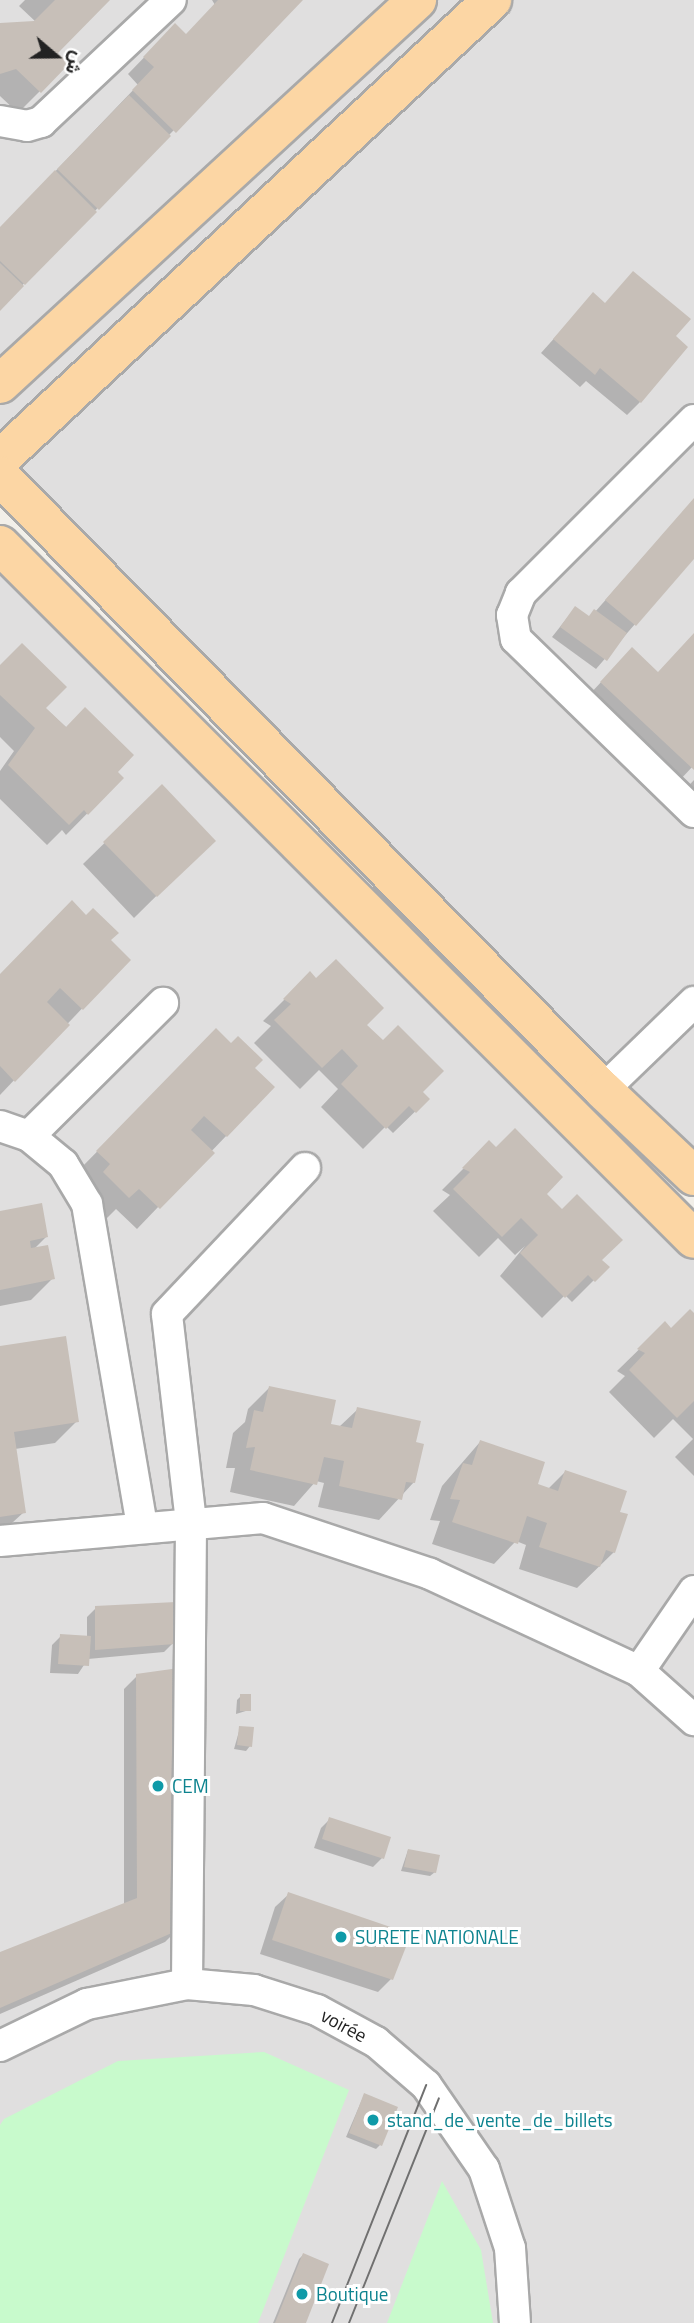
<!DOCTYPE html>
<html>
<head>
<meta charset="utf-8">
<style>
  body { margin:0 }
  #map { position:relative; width:694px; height:2323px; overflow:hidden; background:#f2efe9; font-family:"Titillium Web",Vazirmatn,sans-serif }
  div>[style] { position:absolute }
  .residential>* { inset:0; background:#e0dfdf }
  .park>* { inset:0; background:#c8facc }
  .shadow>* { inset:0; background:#0003 }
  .building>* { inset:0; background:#c7bfb8 }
  .roads { filter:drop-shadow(2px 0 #a9a9a9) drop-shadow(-2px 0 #a9a9a9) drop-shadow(0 2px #a9a9a9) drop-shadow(0 -2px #a9a9a9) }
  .minor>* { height:30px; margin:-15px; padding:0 15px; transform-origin:15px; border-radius:15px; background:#fff }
  .major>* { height:38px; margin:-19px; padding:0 19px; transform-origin:19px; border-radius:19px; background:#fcd6a4 }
  .tram>* { height:2px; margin:-1px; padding:0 1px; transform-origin:1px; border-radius:1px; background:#707070 }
  .dots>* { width:19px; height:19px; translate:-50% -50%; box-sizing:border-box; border:4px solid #fff; border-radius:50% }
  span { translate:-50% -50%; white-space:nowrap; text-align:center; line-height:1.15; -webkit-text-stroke:6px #fff; paint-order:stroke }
  .culture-label { font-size:19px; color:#0d838f }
  .left { translate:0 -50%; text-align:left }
  .street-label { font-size:19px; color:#222 }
  .north { position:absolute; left:21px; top:21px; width:70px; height:70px; -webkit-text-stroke:5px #fff; paint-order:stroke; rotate:110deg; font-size:19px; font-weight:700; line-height:28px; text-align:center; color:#222 }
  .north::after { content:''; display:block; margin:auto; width:24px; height:32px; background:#222; clip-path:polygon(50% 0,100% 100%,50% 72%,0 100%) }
</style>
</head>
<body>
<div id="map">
  <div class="residential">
    <i style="clip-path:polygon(0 0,694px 0,694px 1180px,0 495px)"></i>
    <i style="clip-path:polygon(0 546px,694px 1229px,694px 2323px,0 2323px)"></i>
  </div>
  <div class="park">
    <i style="clip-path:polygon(264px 2052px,349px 2090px,258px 2323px,0 2323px,0 2125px,4px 2119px,118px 2061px)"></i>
    <i style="clip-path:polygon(442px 2181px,481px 2250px,493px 2323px,387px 2323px)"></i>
  </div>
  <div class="shadow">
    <i style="clip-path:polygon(25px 0,107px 0,56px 53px,67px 64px,18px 113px,0 96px,0 25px,37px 23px,19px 6px)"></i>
    <i style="clip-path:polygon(212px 0,301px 0,0 308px,0 229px,138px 85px,128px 74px,159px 42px,186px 36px,215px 5px)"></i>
    <i style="clip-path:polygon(593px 295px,604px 305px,674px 336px,640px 402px,627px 415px,586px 381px,580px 387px,541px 353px)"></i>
    <i style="clip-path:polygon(694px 499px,694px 556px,596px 669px,552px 637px,575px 608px,588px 618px,595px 612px)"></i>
    <i style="clip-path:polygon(694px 636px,694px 765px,679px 781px,588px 696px,619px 663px,658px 674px)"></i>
    <i style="clip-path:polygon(0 667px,122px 778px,66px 835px,62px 830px,47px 845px,0 799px,0 771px,14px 751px,0 737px)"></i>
    <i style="clip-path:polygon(694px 780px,694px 810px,679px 796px)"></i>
    <i style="clip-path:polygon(162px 787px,213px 840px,134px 918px,83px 864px)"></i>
    <i style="clip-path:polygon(109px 940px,128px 960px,0 1095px,0 976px)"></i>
    <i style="clip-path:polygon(289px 995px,365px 1025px,428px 1099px,393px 1133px,386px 1126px,363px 1149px,321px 1107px,338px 1089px,319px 1070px,300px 1089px,254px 1043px,271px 1026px,263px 1021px)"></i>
    <i style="clip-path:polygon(216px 1031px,273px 1087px,137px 1229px,116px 1209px,107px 1218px,83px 1194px,76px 1173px)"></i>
    <i style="clip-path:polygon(489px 1143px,562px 1211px,607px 1267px,572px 1302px,565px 1295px,542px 1318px,500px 1276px,525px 1246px,515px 1255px,498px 1238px,479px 1257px,433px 1211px,450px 1195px,442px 1190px)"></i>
    <i style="clip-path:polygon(0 1213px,46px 1237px,34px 1249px,53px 1278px,31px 1300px,0 1306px)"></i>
    <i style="clip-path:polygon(694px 1315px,694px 1476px,675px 1457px,693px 1439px,673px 1419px,654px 1438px,609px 1392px,625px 1376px,617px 1371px,665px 1324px,671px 1330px)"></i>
    <i style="clip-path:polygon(0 1348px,77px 1421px,55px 1443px,15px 1449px,24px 1512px,0 1534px)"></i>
    <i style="clip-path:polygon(269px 1388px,329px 1425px,339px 1427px,358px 1409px,414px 1444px,414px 1482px,379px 1520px,318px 1507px,324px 1483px,316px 1481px,294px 1506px,230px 1492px,235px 1468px,226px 1468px,233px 1433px,245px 1422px,248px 1409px)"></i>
    <i style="clip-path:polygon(480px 1442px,536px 1485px,548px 1489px,565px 1472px,618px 1513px,614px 1552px,577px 1588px,519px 1569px,526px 1545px,516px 1541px,494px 1564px,432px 1544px,440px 1521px,430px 1520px,442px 1486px)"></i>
    <i style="clip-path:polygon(96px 1608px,173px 1643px,164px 1652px,88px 1659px,78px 1674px,50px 1673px,52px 1645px,61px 1636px,87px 1638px,87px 1617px)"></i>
    <i style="clip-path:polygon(137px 1676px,179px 1928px,165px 1942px,0 2014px,0 1954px,124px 1905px,124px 1689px)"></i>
    <i style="clip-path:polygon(241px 1696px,249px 1710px,236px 1714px,237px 1700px)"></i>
    <i style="clip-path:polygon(240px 1728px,250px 1746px,246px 1751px,234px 1749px)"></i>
    <i style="clip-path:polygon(330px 1819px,382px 1858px,373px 1867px,314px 1848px,321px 1828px)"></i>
    <i style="clip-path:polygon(408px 1850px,435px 1872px,430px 1876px,401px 1871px)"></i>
    <i style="clip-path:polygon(289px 1894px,391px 1979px,378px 1992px,260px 1954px,275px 1907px)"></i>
    <i style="clip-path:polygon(364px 2095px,380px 2145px,376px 2149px,346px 2137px)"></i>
    <i style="clip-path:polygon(303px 2255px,304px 2323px,273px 2323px,299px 2259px)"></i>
  </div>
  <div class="building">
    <i style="clip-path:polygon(55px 0,110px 0,58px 53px,69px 64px,41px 93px,16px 69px,0 74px,0 23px,34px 21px)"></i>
    <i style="clip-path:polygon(218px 0,303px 0,176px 133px,132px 90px,154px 67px,143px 57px,175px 23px,186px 34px)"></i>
    <i style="clip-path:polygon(129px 95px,171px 136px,99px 210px,57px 169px)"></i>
    <i style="clip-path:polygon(55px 170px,97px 212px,25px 285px,0 261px,0 227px)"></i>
    <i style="clip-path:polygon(0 263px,24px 286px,0 311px)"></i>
    <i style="clip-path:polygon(633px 271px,691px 319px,676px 336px,688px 347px,641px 403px,600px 368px,595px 375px,553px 339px,593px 292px,605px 303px)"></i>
    <i style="clip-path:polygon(694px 498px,694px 559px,636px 626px,605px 600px)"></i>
    <i style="clip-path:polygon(575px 606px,589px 616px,594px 609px,627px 633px,607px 661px,560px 627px)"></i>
    <i style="clip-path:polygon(694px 633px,694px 770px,600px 682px,632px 647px,658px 672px)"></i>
    <i style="clip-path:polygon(22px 643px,67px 687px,46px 708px,66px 727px,85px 707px,134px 755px,118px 772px,124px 778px,88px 815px,84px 810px,69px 825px,8px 765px,35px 728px,0 695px,0 665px)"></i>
    <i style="clip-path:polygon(162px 784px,216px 841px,157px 897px,103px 842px)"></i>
    <i style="clip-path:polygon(72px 900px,86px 915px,93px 908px,119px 933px,111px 940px,131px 960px,83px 1010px,60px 988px,47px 1002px,70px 1025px,15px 1082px,0 1066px,0 974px)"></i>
    <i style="clip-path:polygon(336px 959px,384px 1008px,367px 1025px,383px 1040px,398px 1025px,444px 1071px,423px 1092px,430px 1099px,416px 1113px,409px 1106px,386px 1129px,341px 1084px,358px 1066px,342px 1049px,322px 1068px,274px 1020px,291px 1004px,283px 999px,310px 971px,316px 978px)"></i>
    <i style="clip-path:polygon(216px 1028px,231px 1043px,238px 1036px,263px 1060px,255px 1068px,275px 1087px,227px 1137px,204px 1116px,191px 1130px,215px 1153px,160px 1209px,139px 1189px,129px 1198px,103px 1172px,110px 1164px,96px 1151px)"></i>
    <i style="clip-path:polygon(515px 1128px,563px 1177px,547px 1194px,562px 1209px,577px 1194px,623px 1240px,602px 1260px,610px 1267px,595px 1282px,588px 1275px,565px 1298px,520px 1253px,538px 1235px,521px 1218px,502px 1237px,453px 1189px,470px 1172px,462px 1168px,489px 1140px,496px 1147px)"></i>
    <i style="clip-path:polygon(42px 1203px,48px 1237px,30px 1241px,31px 1248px,48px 1245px,55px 1279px,0 1290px,0 1211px)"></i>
    <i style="clip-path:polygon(690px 1309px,694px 1313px,694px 1401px,677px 1418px,629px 1370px,645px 1353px,637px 1349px,665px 1321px,671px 1328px)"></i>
    <i style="clip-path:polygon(66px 1336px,79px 1422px,14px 1432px,26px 1513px,0 1517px,0 1346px)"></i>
    <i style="clip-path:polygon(269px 1386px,336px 1400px,331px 1424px,352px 1428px,357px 1407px,421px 1421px,416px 1442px,424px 1444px,415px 1483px,406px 1482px,402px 1500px,339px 1486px,344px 1461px,324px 1457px,317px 1485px,250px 1470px,255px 1447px,246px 1448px,254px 1410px,263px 1412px)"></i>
    <i style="clip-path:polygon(480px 1440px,545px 1462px,538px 1484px,558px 1491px,565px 1470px,627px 1491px,620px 1512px,628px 1514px,615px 1553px,606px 1550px,600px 1567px,539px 1547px,547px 1523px,527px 1516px,518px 1544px,452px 1522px,460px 1500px,450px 1499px,463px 1463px,472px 1465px)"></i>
    <i style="clip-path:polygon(176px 1602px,175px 1644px,95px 1650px,95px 1606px)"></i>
    <i style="clip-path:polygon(60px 1634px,91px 1636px,89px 1666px,58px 1664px)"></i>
    <i style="clip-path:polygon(179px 1668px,181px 1929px,0 2008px,0 1952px,137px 1898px,136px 1674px)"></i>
    <i style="clip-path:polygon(240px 1694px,251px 1694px,251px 1711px,240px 1711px)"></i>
    <i style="clip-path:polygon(239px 1726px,254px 1727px,252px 1747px,237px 1745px)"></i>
    <i style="clip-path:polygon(329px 1817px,391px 1837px,384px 1859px,322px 1839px)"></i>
    <i style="clip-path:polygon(408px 1849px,440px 1855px,436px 1873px,404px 1867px)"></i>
    <i style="clip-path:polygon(288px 1892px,411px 1934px,393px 1980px,272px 1940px)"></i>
    <i style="clip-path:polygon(364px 2093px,398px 2107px,382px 2146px,349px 2133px)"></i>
    <i style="clip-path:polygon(303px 2253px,329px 2264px,306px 2323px,275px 2323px)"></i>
  </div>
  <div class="roads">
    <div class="minor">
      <i style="left:0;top:121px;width:27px;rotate:10deg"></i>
      <i style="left:27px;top:126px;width:15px;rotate:-16deg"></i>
      <i style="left:41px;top:122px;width:178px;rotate:-43.2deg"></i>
      <i style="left:694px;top:420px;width:245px;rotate:135deg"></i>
      <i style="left:521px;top:593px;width:24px;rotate:112deg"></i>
      <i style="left:512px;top:615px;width:24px;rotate:81deg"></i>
      <i style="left:516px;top:639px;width:248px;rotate:44.2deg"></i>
      <i style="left:603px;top:1090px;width:127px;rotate:-44deg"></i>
      <i style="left:0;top:1126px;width:31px;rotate:19deg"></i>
      <i style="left:29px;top:1136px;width:44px;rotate:39.5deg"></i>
      <i style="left:63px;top:1164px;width:47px;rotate:59deg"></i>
      <i style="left:87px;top:1204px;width:327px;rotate:80.3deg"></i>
      <i style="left:29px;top:1136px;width:189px;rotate:-44.8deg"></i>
      <i style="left:0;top:1541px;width:264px;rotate:-5deg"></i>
      <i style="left:263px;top:1518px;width:176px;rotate:18.5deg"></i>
      <i style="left:430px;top:1574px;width:230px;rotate:24.9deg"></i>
      <i style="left:639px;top:1671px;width:74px;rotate:41.7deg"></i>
      <i style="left:639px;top:1671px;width:97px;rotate:-55.5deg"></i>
      <i style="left:187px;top:1984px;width:462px;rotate:-89.5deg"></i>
      <i style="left:191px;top:1522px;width:209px;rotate:-96.6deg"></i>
      <i style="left:167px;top:1314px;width:201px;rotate:-46.6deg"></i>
      <i style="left:0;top:2046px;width:97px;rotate:-25.8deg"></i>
      <i style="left:87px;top:2004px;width:102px;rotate:-11.3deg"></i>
      <i style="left:187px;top:1984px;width:67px;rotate:5.1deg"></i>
      <i style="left:254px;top:1990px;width:66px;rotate:17.6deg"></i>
      <i style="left:317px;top:2010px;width:67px;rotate:28.5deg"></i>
      <i style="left:376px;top:2042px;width:66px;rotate:40.7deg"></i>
      <i style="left:426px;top:2085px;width:102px;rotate:55.4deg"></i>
      <i style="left:484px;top:2169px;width:83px;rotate:71.8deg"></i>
      <i style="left:510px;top:2248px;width:75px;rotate:86.2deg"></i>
    </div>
    <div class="major">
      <i style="left:0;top:384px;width:567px;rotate:-42.64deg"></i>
      <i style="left:0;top:459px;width:673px;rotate:-43.01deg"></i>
      <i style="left:0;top:476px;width:861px;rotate:45.52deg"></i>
      <i style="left:603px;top:1090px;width:125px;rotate:43.4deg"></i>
      <i style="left:0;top:545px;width:981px;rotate:45deg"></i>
    </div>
  </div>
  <div class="tram">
    <i style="left:332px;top:2323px;width:256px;rotate:-68.4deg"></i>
    <i style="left:349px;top:2323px;width:242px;rotate:-68.2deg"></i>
  </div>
  <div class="dots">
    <i style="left:158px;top:1786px;background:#0f9aa8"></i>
    <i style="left:341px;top:1937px;background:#0f9aa8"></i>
    <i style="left:373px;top:2120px;background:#0f9aa8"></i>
    <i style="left:302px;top:2294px;background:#0f9aa8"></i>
  </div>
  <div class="culture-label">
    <span class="left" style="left:172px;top:1786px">CEM</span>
    <span class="left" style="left:355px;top:1937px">SURETE NATIONALE</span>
    <span class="left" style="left:387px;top:2120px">stand_de_vente_de_billets</span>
    <span class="left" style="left:316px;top:2294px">Boutique</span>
  </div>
  <div class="street-label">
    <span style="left:344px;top:2025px;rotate:28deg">voirée</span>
  </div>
  <div class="north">ش</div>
</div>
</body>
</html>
